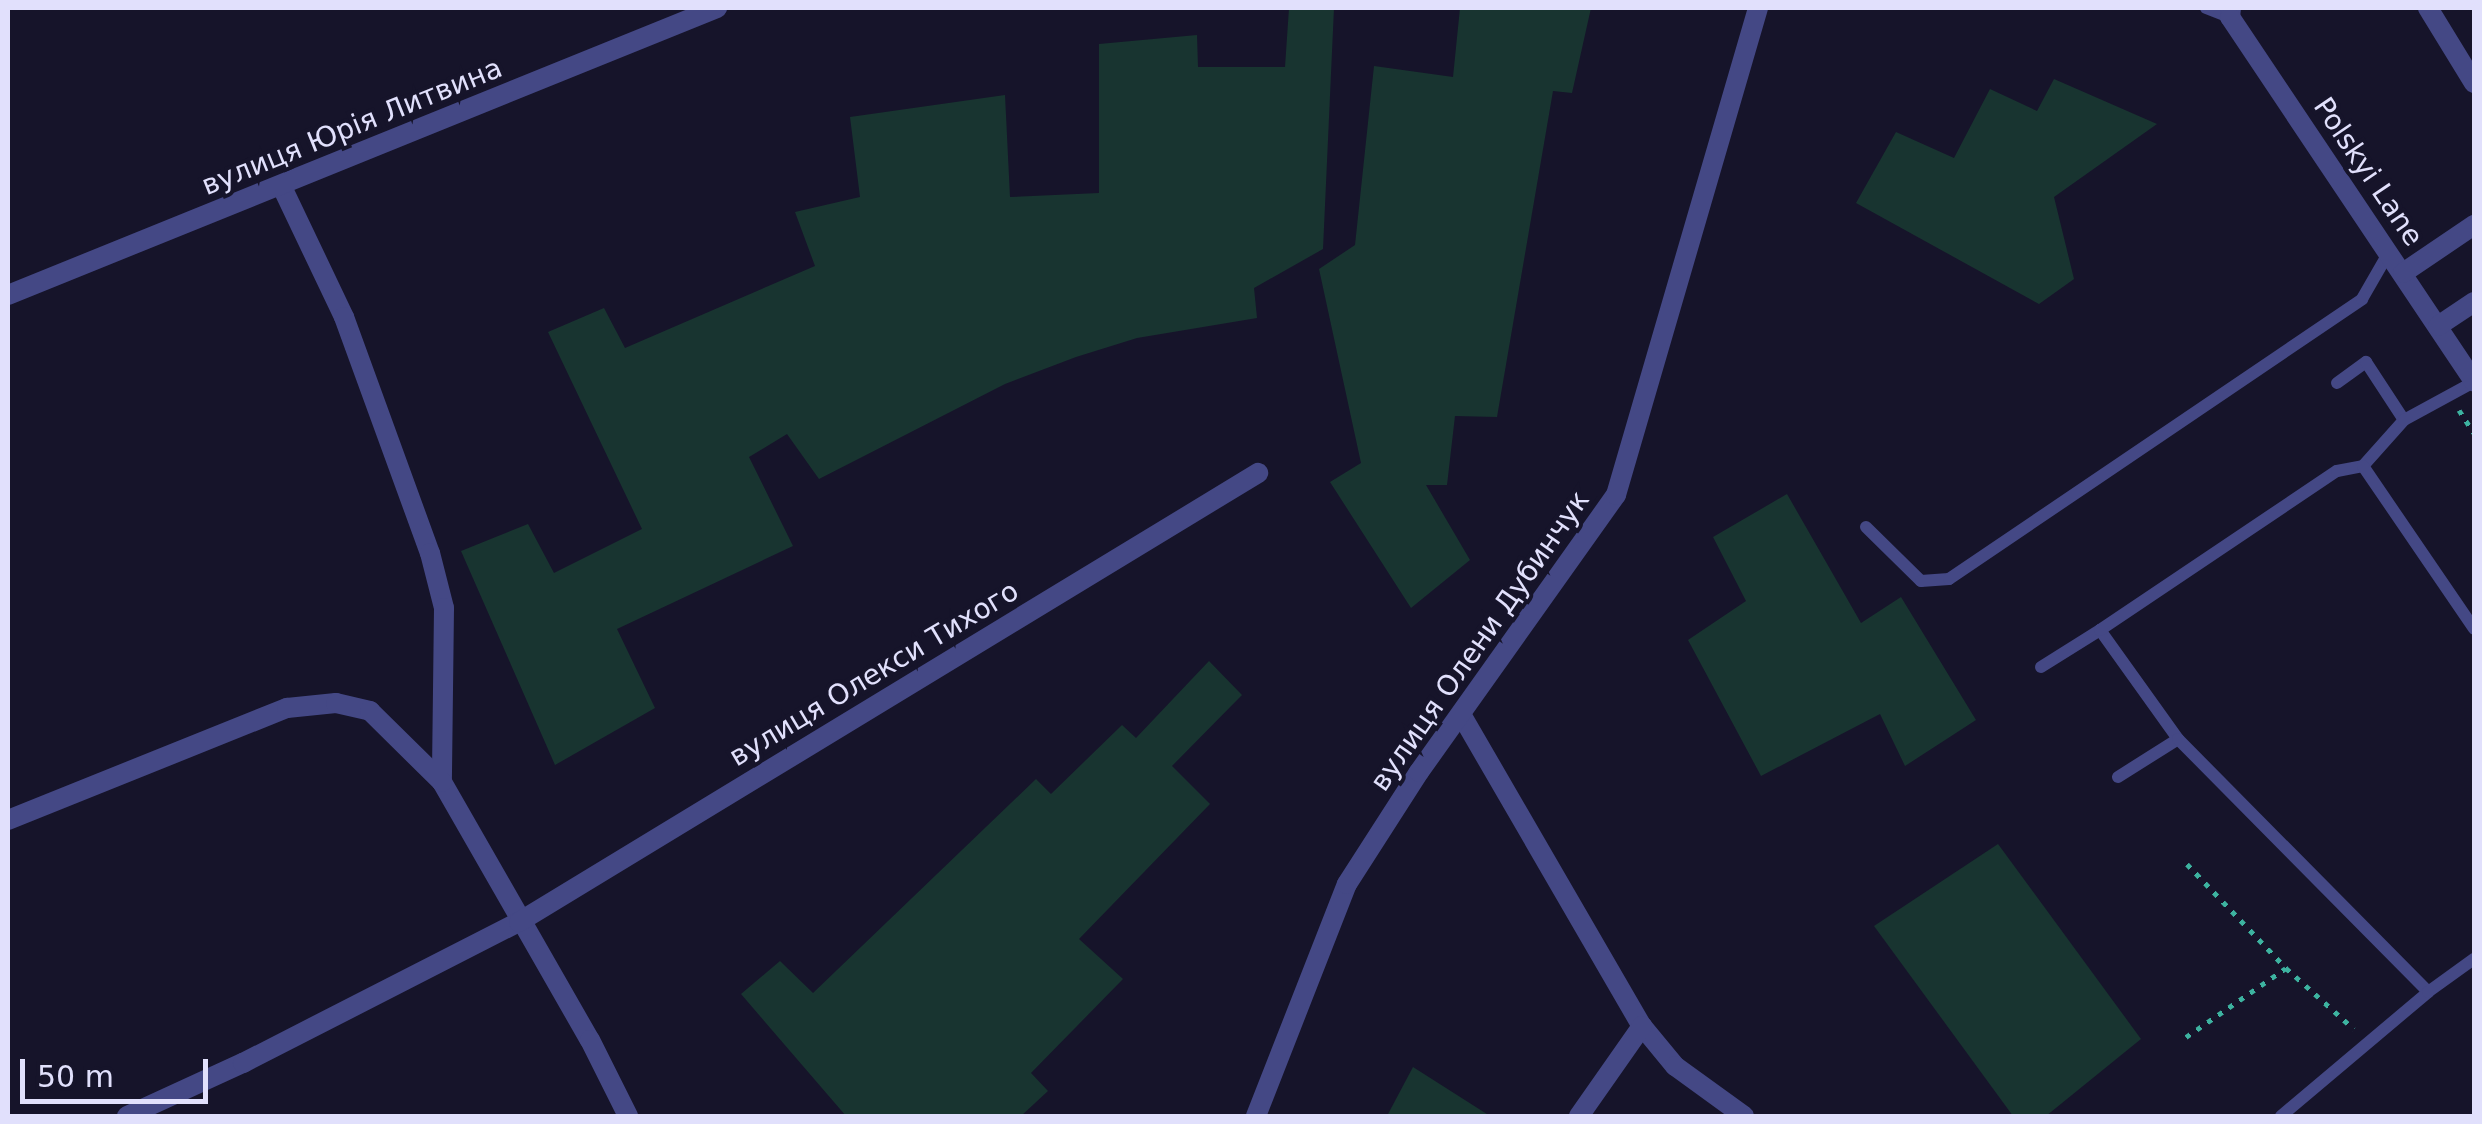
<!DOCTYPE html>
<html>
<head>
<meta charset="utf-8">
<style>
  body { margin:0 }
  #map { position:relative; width:2482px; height:1124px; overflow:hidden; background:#16142a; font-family:"DejaVu Sans",sans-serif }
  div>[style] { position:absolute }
  .green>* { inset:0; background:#183430 }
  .path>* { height:5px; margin-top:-2.5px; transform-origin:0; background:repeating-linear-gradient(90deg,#3db3a0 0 5px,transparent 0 13px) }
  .service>* { height:12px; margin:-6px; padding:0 6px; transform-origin:6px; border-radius:6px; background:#444885 }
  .minor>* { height:20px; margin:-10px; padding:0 10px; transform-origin:10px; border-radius:10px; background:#444885 }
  span { translate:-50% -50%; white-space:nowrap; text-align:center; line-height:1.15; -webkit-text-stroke:8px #16142a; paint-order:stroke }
  .street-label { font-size:28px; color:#e1e0fc }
  .frame { position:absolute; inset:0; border:10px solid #e1e0fc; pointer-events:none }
  .scale { position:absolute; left:20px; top:1059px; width:188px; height:45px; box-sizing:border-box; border:5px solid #e1e0fc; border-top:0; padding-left:12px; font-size:30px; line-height:35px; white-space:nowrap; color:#e1e0fc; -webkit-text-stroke:8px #16142a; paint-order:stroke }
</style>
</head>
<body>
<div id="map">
  <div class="green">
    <i style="clip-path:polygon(1289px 8px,1334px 8px,1323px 249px,1254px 288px,1257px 318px,1137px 338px,1076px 357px,1005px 384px,819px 479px,787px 434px,749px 457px,793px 546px,617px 629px,655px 708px,555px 765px,461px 551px,528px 524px,554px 573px,642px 529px,548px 332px,604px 308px,625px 348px,815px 266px,795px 212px,860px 197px,850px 117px,1005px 95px,1010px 197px,1099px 193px,1099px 44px,1197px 35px,1198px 67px,1285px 67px)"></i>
    <i style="clip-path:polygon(1460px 8px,1591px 8px,1572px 93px,1553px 91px,1497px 417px,1455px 416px,1447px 485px,1426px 485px,1470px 560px,1411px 608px,1330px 482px,1361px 463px,1319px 269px,1355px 245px,1374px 66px,1453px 77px)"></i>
    <i style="clip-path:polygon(2054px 79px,2157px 124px,2054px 197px,2074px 279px,2039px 304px,1856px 203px,1896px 132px,1954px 158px,1990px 89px,2037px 111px)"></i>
    <i style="clip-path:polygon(1787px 494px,1861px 623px,1901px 597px,1976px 720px,1905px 766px,1880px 714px,1761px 776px,1688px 640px,1746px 601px,1713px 537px)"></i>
    <i style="clip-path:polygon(1209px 661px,1242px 695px,1172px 766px,1210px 804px,1079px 939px,1123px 979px,1031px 1073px,1048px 1091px,1021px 1116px,846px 1116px,741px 994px,780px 961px,813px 993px,1036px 779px,1051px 794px,1122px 725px,1136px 738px)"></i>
    <i style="clip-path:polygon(1998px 844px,2141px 1039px,2046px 1116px,2013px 1116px,1874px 926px)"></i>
    <i style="clip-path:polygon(1413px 1067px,1490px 1116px,1387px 1116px)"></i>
  </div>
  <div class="path">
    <i style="left:2459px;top:410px;width:27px;rotate:57deg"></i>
    <i style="left:2187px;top:864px;width:144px;rotate:46.4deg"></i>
    <i style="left:2286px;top:968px;width:91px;rotate:41.9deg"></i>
    <i style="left:2186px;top:1037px;width:121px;rotate:-34.6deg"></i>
  </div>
  <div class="service">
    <i style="left:2206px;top:8px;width:26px;rotate:21deg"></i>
    <i style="left:2337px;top:383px;width:36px;rotate:-36deg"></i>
    <i style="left:2366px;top:362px;width:69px;rotate:56.8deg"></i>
    <i style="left:2363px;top:466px;width:62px;rotate:-48.3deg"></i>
    <i style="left:2404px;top:420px;width:80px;rotate:-28.5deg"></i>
    <i style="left:1866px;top:527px;width:77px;rotate:44.5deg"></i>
    <i style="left:1921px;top:581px;width:28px;rotate:-4deg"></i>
    <i style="left:1949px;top:579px;width:499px;rotate:-34.1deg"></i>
    <i style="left:2362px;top:299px;width:54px;rotate:-60.1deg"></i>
    <i style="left:2041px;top:667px;width:70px;rotate:-32.1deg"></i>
    <i style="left:2178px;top:739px;width:134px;rotate:-125.6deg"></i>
    <i style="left:2100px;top:630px;width:285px;rotate:-33.9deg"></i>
    <i style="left:2337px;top:471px;width:26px;rotate:-11deg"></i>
    <i style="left:2363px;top:466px;width:197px;rotate:55.7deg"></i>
    <i style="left:2118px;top:777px;width:71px;rotate:-32.3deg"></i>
    <i style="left:2178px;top:739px;width:356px;rotate:45.3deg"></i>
    <i style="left:2281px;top:1116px;width:192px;rotate:-40.1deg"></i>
    <i style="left:2428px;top:992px;width:57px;rotate:-35.7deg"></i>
  </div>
  <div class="minor">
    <i style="left:2231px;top:8px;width:9px;rotate:96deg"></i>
    <i style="left:2230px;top:17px;width:439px;rotate:56.2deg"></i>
    <i style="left:2428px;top:8px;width:88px;rotate:58.5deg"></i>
    <i style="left:282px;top:187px;width:144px;rotate:64.5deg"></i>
    <i style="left:344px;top:317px;width:251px;rotate:70deg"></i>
    <i style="left:430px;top:553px;width:57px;rotate:75.7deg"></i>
    <i style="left:444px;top:608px;width:174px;rotate:90.7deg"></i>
    <i style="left:442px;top:782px;width:297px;rotate:60.2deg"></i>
    <i style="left:590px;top:1040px;width:85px;rotate:63.4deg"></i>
    <i style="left:2403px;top:273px;width:86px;rotate:-34.1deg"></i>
    <i style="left:8px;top:295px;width:765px;rotate:-22.04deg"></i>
    <i style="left:2438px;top:326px;width:43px;rotate:-33.7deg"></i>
    <i style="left:1462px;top:716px;width:358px;rotate:59.9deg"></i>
    <i style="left:1642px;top:1026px;width:52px;rotate:50.5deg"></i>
    <i style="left:1675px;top:1066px;width:85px;rotate:35.9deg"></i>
    <i style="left:8px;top:820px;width:301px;rotate:-21.9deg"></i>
    <i style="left:287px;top:708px;width:49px;rotate:-5.8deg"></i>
    <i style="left:336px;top:703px;width:35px;rotate:13deg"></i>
    <i style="left:370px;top:711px;width:101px;rotate:44.6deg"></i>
    <i style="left:127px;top:1116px;width:128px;rotate:-24.6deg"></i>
    <i style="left:243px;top:1063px;width:310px;rotate:-27.1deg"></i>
    <i style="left:519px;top:922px;width:865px;rotate:-31.28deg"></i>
    <i style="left:1256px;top:1116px;width:249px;rotate:-68.6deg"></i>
    <i style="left:1347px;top:884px;width:133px;rotate:-57.3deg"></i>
    <i style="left:1419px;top:772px;width:340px;rotate:-54.6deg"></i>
    <i style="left:1616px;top:495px;width:507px;rotate:-73.74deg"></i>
    <i style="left:1579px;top:1116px;width:110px;rotate:-55deg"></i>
  </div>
  <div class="street-label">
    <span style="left:352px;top:127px;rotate:-22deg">вулиця Юрія Литвина</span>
    <span style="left:2368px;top:172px;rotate:56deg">Polskyi Lane</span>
    <span style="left:1480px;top:641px;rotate:-55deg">вулиця Олени Дубинчук</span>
    <span style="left:874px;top:674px;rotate:-31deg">вулиця Олекси Тихого</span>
  </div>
  <div class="frame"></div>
  <div class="scale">50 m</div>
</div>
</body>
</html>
